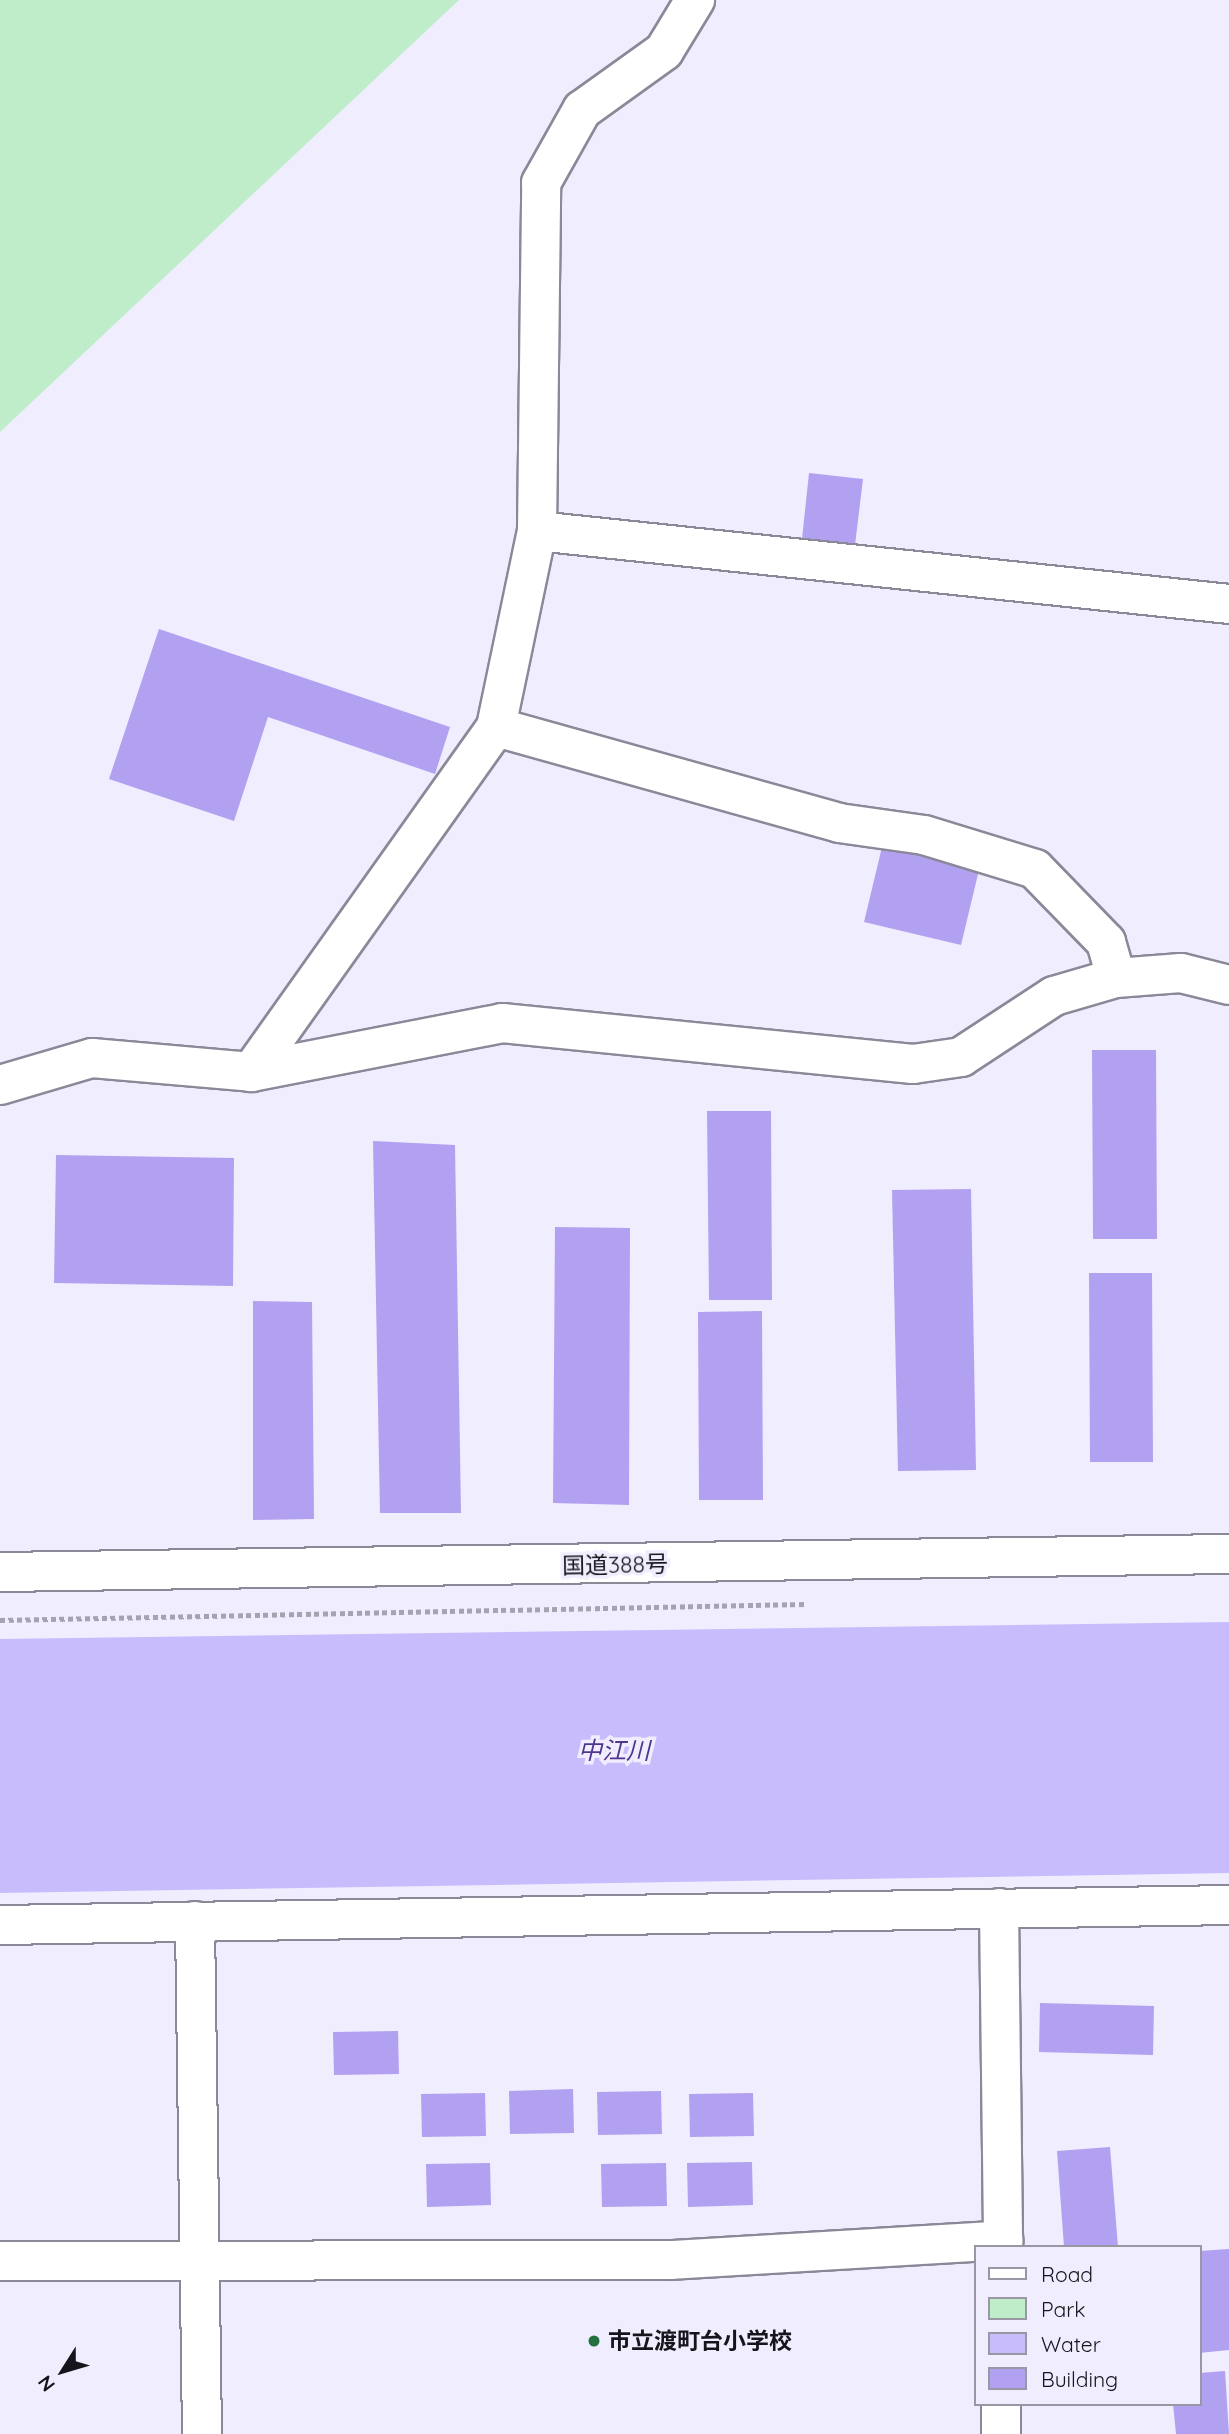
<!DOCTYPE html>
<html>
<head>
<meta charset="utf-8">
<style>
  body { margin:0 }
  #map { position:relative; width:1229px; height:2434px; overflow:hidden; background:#f0edff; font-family:Quicksand,"Noto Sans JP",sans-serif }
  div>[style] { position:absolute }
  .green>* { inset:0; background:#bfedc9 }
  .water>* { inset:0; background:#c8bcfc }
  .building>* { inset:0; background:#b2a1f1 }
  .path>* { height:4.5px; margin-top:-2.25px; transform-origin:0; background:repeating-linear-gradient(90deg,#a6a3b1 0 5px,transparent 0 8.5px) }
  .roads { filter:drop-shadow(2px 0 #8b8898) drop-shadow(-2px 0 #8b8898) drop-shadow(0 2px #8b8898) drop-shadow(0 -2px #8b8898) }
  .street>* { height:38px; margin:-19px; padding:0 19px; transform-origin:19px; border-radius:19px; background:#fff }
  .highway>* { height:38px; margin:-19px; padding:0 19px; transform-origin:19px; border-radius:19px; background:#fff }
  .dots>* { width:19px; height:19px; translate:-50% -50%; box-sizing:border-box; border:4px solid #f0edff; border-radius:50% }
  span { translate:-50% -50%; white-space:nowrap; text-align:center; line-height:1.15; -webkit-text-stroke:7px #f0edff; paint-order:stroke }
  .street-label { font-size:23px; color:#16151b }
  .poi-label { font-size:23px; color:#16151b; font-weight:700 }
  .left { translate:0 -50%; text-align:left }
  .water-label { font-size:24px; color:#503590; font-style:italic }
  .legend { position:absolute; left:974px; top:2245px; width:228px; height:161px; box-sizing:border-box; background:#f0edff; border:2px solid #9997a4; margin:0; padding:9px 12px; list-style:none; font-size:21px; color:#16151b }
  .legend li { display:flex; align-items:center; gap:14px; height:35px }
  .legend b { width:35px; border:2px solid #9997a4 }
  .north { position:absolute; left:28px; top:2336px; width:70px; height:70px; -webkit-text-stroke:5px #f0edff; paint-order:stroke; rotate:233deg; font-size:19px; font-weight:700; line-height:28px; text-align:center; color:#16151b }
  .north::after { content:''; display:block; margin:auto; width:24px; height:32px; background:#16151b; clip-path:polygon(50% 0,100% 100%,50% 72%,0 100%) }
</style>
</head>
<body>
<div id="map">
  <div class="green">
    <i style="clip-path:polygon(0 0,459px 0,0 432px)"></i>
  </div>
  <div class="water">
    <i style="clip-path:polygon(1229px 1622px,1229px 1873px,0 1893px,0 1639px)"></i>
  </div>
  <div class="building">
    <i style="clip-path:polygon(809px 473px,863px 479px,855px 545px,802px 539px)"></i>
    <i style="clip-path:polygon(159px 629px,450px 727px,435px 774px,268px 717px,234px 821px,109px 779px)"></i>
    <i style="clip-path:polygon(882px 847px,979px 870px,961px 945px,864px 922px)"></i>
    <i style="clip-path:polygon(1092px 1050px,1156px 1050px,1157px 1239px,1093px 1239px)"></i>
    <i style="clip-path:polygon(707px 1111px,771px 1111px,772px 1300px,709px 1300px)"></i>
    <i style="clip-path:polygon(373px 1141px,455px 1145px,461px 1513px,380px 1513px)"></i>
    <i style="clip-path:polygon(56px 1155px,234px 1158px,233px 1286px,54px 1283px)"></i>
    <i style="clip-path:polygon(971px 1189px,976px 1470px,898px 1471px,892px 1190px)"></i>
    <i style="clip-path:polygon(555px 1227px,630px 1228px,629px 1505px,553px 1503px)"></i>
    <i style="clip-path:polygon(1089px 1273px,1152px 1273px,1153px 1462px,1090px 1462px)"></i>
    <i style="clip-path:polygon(253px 1301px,312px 1302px,314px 1519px,253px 1520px)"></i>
    <i style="clip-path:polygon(762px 1311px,763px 1500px,699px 1500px,698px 1312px)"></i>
    <i style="clip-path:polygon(1040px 2003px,1154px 2006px,1153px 2055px,1039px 2052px)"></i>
    <i style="clip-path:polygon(398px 2031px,399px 2074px,334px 2075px,333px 2032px)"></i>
    <i style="clip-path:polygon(573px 2089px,574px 2133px,510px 2134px,509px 2091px)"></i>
    <i style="clip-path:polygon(661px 2091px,662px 2134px,598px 2135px,597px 2092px)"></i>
    <i style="clip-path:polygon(485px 2093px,486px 2136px,422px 2137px,421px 2094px)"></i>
    <i style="clip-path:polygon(753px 2093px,754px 2136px,690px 2137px,689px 2094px)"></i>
    <i style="clip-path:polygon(1110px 2147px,1118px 2247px,1064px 2247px,1057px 2151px)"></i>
    <i style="clip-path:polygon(752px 2162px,753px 2205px,688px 2207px,687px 2163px)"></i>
    <i style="clip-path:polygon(490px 2163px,491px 2205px,427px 2207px,426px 2164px)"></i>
    <i style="clip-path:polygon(666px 2163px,667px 2206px,602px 2207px,601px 2164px)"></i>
    <i style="clip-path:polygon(1229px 2249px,1229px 2350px,1199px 2353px,1199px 2251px)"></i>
    <i style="clip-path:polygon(1225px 2371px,1229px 2434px,1176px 2434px,1173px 2404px,1199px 2404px,1199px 2373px)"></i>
  </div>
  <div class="path">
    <i style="left:0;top:1620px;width:807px;rotate:-1.14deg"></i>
  </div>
  <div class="roads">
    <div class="street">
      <i style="left:537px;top:531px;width:696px;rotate:6.02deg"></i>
      <i style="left:496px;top:727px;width:356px;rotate:15.6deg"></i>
      <i style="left:839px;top:823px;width:86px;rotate:8deg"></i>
      <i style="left:924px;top:835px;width:116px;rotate:17deg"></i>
      <i style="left:1035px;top:869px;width:102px;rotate:45.8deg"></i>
      <i style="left:1106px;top:942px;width:37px;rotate:74deg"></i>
      <i style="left:251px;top:1072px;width:423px;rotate:-54.6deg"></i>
      <i style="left:496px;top:727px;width:200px;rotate:-78.2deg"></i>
      <i style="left:537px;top:531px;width:348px;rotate:-89.3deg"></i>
      <i style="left:541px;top:183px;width:84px;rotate:-60.7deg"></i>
      <i style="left:582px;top:110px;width:101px;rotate:-35.7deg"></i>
      <i style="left:664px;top:51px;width:60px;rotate:-58.7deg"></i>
      <i style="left:0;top:1085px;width:96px;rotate:-16.4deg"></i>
      <i style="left:92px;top:1058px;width:160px;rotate:5deg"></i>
      <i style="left:251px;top:1072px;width:256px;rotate:-11deg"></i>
      <i style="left:502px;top:1023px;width:413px;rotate:5.7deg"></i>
      <i style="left:913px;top:1064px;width:49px;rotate:-8.3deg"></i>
      <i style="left:961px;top:1057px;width:111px;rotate:-33.3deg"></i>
      <i style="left:1054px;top:996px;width:65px;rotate:-16.2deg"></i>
      <i style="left:1116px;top:978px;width:65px;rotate:-4.4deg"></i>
      <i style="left:1181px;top:973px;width:49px;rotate:14deg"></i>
      <i style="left:999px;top:1908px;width:339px;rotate:89.3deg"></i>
      <i style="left:195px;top:1921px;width:513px;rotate:89.22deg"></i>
      <i style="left:0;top:1925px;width:1229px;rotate:-0.93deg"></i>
      <i style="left:0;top:2261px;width:671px;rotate:-0.09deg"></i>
      <i style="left:671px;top:2260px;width:333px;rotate:-3.4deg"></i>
      <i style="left:1001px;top:2434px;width:30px;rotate:-90deg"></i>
    </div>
    <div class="highway">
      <i style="left:0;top:1572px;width:1229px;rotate:-0.84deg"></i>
    </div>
  </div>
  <div class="dots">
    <i style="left:594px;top:2341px;background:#24703f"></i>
  </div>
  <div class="street-label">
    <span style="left:615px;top:1565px;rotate:-1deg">国道388号</span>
  </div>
  <div class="poi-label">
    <span class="left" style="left:608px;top:2341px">市立渡町台小学校</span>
  </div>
  <div class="water-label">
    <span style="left:614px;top:1751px">中江川</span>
  </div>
  <ul class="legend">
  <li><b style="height:9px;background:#fff"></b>Road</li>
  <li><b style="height:19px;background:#bfedc9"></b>Park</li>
  <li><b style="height:19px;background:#c8bcfc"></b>Water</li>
  <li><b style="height:19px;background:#b2a1f1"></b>Building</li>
  </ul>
  <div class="north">N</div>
</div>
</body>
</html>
